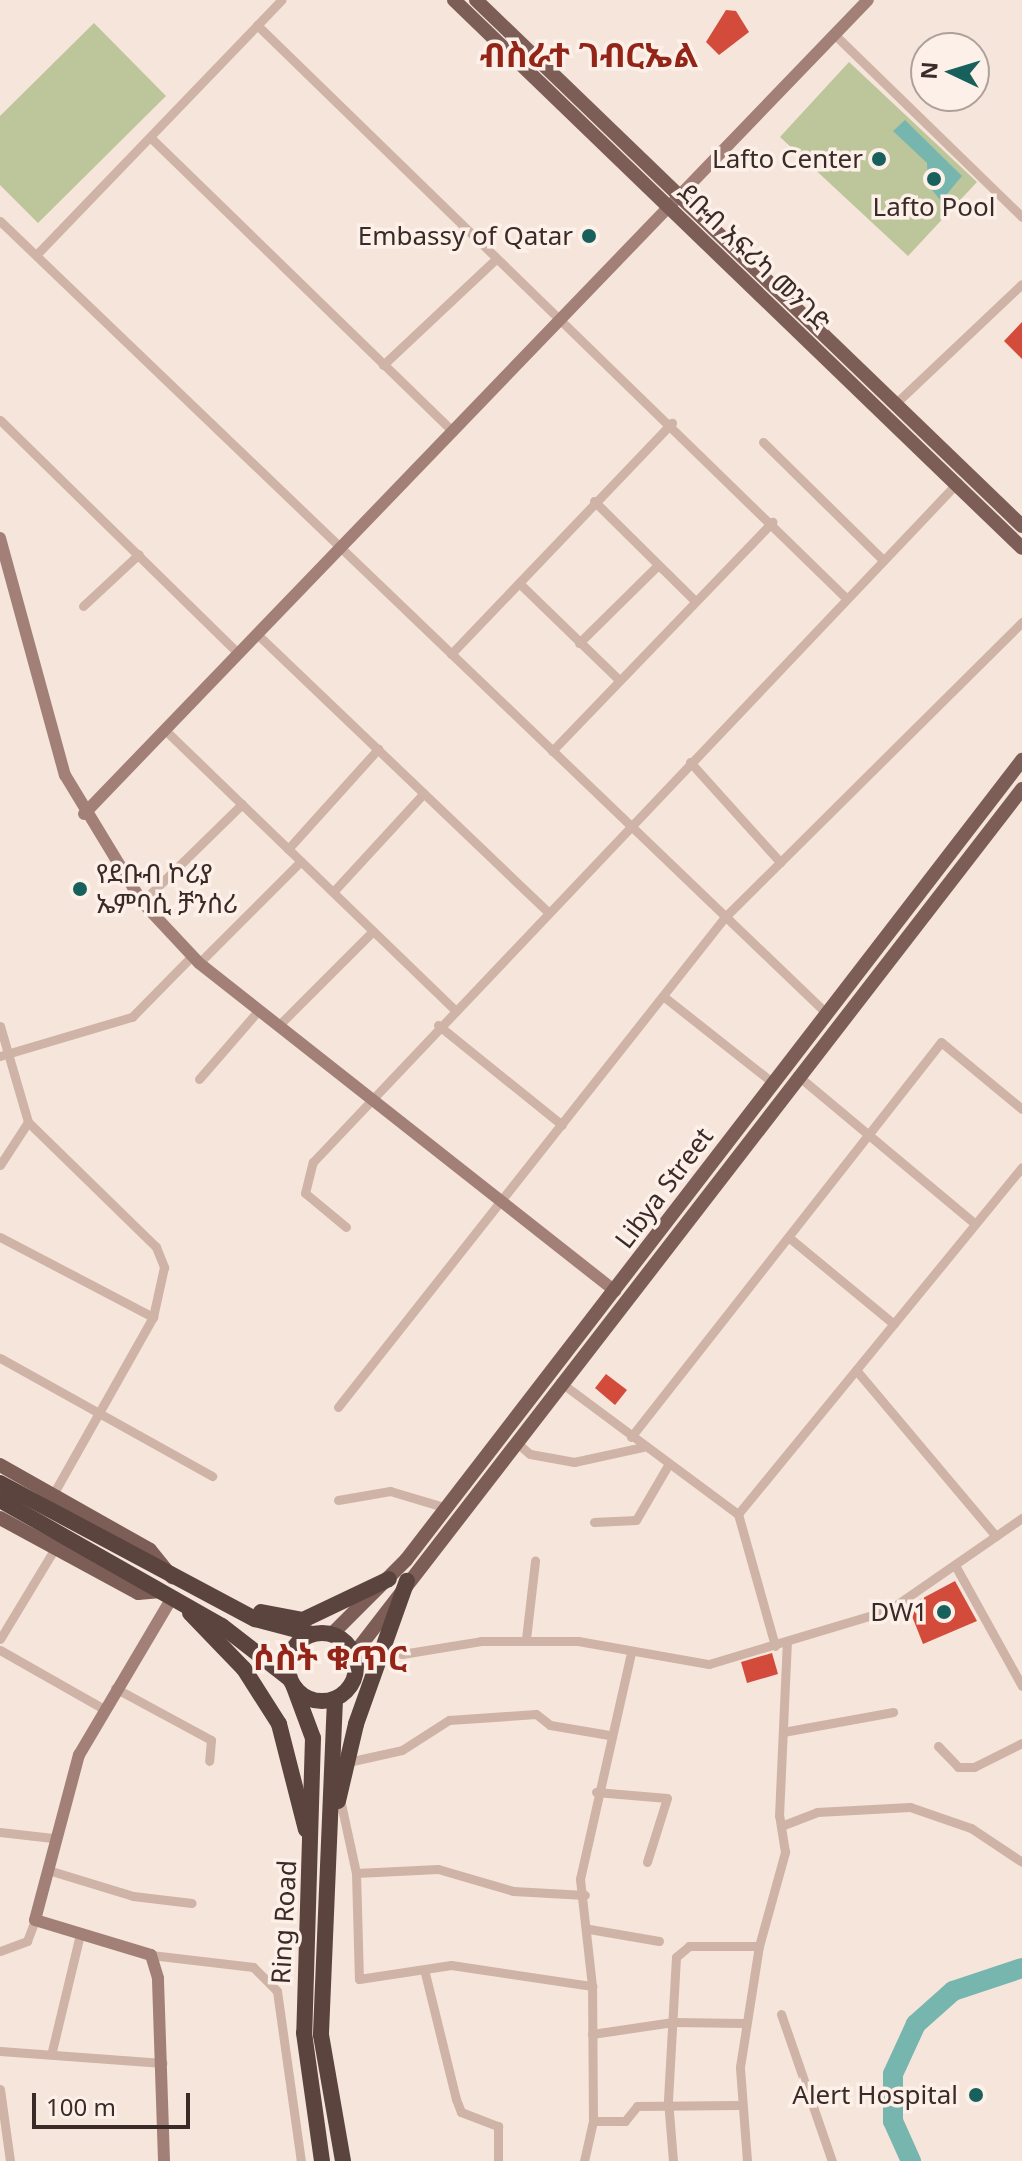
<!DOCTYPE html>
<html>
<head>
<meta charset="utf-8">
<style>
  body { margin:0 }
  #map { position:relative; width:1022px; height:2161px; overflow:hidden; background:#f5e5db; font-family:"Noto Sans","Noto Sans Ethiopic",sans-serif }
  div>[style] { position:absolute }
  .green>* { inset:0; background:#bdc69a }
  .water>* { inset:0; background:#77b5af }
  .river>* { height:20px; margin:-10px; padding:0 10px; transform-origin:10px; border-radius:10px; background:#77b5af }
  .building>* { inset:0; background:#d34b3b }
  .street>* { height:9px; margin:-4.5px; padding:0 4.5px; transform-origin:4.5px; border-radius:4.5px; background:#ceb3a6 }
  .secondary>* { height:12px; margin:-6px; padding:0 6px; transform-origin:6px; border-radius:6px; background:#a28077 }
  .primary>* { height:14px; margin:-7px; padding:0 7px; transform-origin:7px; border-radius:7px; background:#7d5e57 }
  .highway>* { height:16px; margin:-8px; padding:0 8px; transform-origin:8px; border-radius:8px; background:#5b433e }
  .highway>.ring { margin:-8px; padding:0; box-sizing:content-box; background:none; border:16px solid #5b433e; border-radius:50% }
  .dots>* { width:22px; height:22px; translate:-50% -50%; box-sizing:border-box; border:4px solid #fcf0e9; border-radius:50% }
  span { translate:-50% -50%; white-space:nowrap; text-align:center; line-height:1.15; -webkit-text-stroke:7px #fcf0e9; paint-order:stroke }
  .poi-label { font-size:26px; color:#3a2b28 }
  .right { translate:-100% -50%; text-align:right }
  .left { translate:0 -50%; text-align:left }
  .street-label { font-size:26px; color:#3a2b28 }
  .district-label { font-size:34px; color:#922418; font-weight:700 }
  .north { position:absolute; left:910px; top:32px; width:80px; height:80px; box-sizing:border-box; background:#fcf0e9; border:2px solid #aea19c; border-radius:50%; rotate:274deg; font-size:22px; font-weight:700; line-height:32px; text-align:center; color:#3a2b28 }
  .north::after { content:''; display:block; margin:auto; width:28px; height:36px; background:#18605b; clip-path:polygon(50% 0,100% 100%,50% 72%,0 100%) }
  .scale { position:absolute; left:32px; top:2093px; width:158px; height:36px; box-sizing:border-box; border:4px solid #3a2b28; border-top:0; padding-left:10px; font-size:24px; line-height:28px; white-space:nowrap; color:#3a2b28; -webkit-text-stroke:6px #fcf0e9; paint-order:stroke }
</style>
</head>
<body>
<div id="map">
  <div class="green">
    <i style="clip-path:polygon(94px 23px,166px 96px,38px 223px,0 185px,0 116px)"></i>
    <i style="clip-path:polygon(849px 62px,977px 182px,908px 256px,780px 137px)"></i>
  </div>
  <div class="water">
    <i style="clip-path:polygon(905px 120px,962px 176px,941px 201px,928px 185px,927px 163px,893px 131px)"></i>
  </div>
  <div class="river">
    <i style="left:911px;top:2161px;width:44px;rotate:-114.2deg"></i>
    <i style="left:893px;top:2121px;width:47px;rotate:-90deg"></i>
    <i style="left:893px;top:2074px;width:55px;rotate:-65.3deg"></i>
    <i style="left:916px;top:2024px;width:50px;rotate:-41.7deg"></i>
    <i style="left:953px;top:1991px;width:73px;rotate:-18.4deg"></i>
  </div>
  <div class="building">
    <i style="clip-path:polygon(726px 10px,736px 11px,749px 32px,719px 55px,706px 42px)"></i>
    <i style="clip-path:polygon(1022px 322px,1022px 359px,1004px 341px)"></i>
    <i style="clip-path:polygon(606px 1374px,627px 1390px,615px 1405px,595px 1388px)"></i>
    <i style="clip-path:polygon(955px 1581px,977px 1621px,923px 1644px,908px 1606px)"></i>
    <i style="clip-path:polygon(772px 1653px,778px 1674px,747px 1683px,741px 1662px)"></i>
  </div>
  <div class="street">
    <i style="left:257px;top:25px;width:822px;rotate:44.21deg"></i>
    <i style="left:835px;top:35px;width:261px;rotate:44.2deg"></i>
    <i style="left:151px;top:138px;width:421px;rotate:44.2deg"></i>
    <i style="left:0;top:221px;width:1143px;rotate:43.79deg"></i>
    <i style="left:36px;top:255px;width:354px;rotate:-46.1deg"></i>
    <i style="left:383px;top:365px;width:154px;rotate:-43.2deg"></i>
    <i style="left:896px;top:403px;width:173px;rotate:-43.4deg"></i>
    <i style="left:0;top:420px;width:334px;rotate:44.4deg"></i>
    <i style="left:763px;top:442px;width:168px;rotate:44.5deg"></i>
    <i style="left:594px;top:501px;width:139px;rotate:44.7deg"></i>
    <i style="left:519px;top:583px;width:138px;rotate:44.1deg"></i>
    <i style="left:83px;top:606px;width:76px;rotate:-42.9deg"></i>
    <i style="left:258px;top:635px;width:400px;rotate:43.7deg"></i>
    <i style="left:579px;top:643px;width:111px;rotate:-44.6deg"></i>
    <i style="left:451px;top:654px;width:320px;rotate:-46.3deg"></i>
    <i style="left:166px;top:731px;width:400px;rotate:44deg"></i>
    <i style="left:552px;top:751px;width:318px;rotate:-46.1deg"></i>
    <i style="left:690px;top:762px;width:135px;rotate:48deg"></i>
    <i style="left:288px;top:849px;width:135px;rotate:-48deg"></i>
    <i style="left:333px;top:892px;width:134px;rotate:-47.4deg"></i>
    <i style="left:142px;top:902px;width:140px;rotate:-44.4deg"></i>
    <i style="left:199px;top:963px;width:144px;rotate:-45deg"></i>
    <i style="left:663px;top:996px;width:140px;rotate:38.3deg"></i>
    <i style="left:438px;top:1025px;width:159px;rotate:38.9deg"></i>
    <i style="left:0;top:1026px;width:100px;rotate:73.7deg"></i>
    <i style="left:28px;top:1122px;width:179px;rotate:44.3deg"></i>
    <i style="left:156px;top:1247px;width:22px;rotate:68deg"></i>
    <i style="left:164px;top:1267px;width:51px;rotate:102.4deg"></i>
    <i style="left:153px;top:1317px;width:202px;rotate:119.4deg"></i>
    <i style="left:278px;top:1026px;width:134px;rotate:-45deg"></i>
    <i style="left:0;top:1056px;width:138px;rotate:-16.5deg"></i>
    <i style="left:132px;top:1017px;width:86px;rotate:-45.5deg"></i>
    <i style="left:797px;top:1075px;width:232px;rotate:39.9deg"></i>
    <i style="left:199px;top:1079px;width:90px;rotate:-49.1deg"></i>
    <i style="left:0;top:1165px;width:51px;rotate:-56.9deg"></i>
    <i style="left:346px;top:1227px;width:53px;rotate:-140.3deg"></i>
    <i style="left:305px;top:1193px;width:32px;rotate:-76deg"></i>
    <i style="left:313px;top:1162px;width:937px;rotate:-46.51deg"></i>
    <i style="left:0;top:1237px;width:173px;rotate:27.6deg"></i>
    <i style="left:792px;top:1240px;width:132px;rotate:39.5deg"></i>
    <i style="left:0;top:1358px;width:243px;rotate:29.1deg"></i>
    <i style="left:856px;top:1370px;width:217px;rotate:49.9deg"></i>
    <i style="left:560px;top:1382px;width:222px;rotate:36.6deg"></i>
    <i style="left:738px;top:1514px;width:137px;rotate:74.3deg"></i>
    <i style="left:338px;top:1407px;width:624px;rotate:-51.7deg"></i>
    <i style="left:725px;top:917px;width:419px;rotate:-44.8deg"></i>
    <i style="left:631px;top:1437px;width:502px;rotate:-51.87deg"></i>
    <i style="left:941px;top:1042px;width:105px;rotate:39.6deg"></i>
    <i style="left:516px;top:1442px;width:18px;rotate:41deg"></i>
    <i style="left:530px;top:1454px;width:45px;rotate:10.3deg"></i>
    <i style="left:574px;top:1462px;width:71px;rotate:-12.3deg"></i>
    <i style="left:338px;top:1500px;width:53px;rotate:-9.8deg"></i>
    <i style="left:390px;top:1491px;width:59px;rotate:16.6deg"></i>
    <i style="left:738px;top:1514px;width:448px;rotate:-50.7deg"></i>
    <i style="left:594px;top:1522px;width:42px;rotate:-2.7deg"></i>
    <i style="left:636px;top:1520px;width:61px;rotate:-59.7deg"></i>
    <i style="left:956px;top:1567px;width:136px;rotate:61deg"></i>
    <i style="left:0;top:1639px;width:104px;rotate:-58.8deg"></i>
    <i style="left:526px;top:1639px;width:79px;rotate:-83.4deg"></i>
    <i style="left:383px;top:1647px;width:20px;rotate:20deg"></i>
    <i style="left:402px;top:1654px;width:80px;rotate:-9.3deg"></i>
    <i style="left:481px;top:1641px;width:97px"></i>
    <i style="left:578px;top:1641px;width:133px;rotate:10deg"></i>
    <i style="left:709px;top:1664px;width:188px;rotate:-16.7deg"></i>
    <i style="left:889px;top:1610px;width:162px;rotate:-34.7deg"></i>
    <i style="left:0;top:1650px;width:120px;rotate:29.6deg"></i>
    <i style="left:115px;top:1688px;width:109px;rotate:28.4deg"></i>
    <i style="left:211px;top:1740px;width:21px;rotate:95deg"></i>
    <i style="left:783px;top:1732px;width:112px;rotate:-10.3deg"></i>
    <i style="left:938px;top:1746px;width:29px;rotate:46deg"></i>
    <i style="left:958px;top:1767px;width:16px"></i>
    <i style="left:974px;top:1767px;width:54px;rotate:-26.6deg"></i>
    <i style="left:348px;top:1762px;width:55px;rotate:-12.5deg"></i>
    <i style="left:402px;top:1750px;width:56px;rotate:-32.6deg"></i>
    <i style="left:449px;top:1720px;width:87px;rotate:-3.9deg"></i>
    <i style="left:536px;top:1714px;width:18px;rotate:38deg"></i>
    <i style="left:550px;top:1725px;width:60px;rotate:9.6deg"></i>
    <i style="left:596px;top:1792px;width:71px;rotate:4.8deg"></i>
    <i style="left:667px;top:1798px;width:67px;rotate:107.4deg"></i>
    <i style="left:340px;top:1799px;width:76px;rotate:77.8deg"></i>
    <i style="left:356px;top:1873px;width:106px;rotate:88.4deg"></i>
    <i style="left:359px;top:1979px;width:93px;rotate:-8.7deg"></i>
    <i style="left:451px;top:1965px;width:143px;rotate:8.5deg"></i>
    <i style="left:781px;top:1826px;width:39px;rotate:-21deg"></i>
    <i style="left:817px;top:1812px;width:93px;rotate:-3.1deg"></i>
    <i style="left:910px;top:1807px;width:65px;rotate:19deg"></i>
    <i style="left:971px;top:1828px;width:61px;rotate:33.7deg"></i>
    <i style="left:0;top:1832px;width:53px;rotate:6.5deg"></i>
    <i style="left:48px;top:1870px;width:89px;rotate:17deg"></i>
    <i style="left:133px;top:1896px;width:59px;rotate:6.8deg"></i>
    <i style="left:356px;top:1873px;width:82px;rotate:-2.8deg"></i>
    <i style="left:438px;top:1869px;width:78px;rotate:16.3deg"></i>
    <i style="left:513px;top:1891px;width:72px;rotate:3.2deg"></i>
    <i style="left:589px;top:1929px;width:71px;rotate:9.7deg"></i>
    <i style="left:0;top:1951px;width:29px;rotate:-20deg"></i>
    <i style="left:27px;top:1941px;width:22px;rotate:-69deg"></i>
    <i style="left:151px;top:1955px;width:103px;rotate:6.7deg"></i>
    <i style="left:253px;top:1967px;width:34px;rotate:45deg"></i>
    <i style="left:277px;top:1991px;width:172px;rotate:82deg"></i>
    <i style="left:425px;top:1973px;width:130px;rotate:76.2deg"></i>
    <i style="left:456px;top:2099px;width:14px;rotate:69deg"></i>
    <i style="left:461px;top:2112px;width:40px;rotate:21deg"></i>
    <i style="left:498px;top:2126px;width:35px;rotate:90deg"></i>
    <i style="left:781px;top:2014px;width:156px;rotate:70.9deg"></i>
    <i style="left:592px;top:2034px;width:82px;rotate:-8.4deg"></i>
    <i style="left:673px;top:2022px;width:71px;rotate:0.8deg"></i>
    <i style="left:0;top:2051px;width:163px;rotate:4.2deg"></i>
    <i style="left:52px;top:2051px;width:120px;rotate:-76.5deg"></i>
    <i style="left:0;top:2089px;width:73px;rotate:82.1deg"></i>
    <i style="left:593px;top:2121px;width:32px"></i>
    <i style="left:625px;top:2121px;width:19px;rotate:-51deg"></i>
    <i style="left:637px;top:2106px;width:101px;rotate:-0.6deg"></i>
    <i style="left:584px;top:2161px;width:41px;rotate:-77.3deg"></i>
    <i style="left:593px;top:2121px;width:135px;rotate:-90.4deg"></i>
    <i style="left:592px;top:1986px;width:108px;rotate:-96.4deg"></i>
    <i style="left:580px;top:1879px;width:233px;rotate:-77.3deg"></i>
    <i style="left:673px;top:2161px;width:61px;rotate:-94.7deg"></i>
    <i style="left:668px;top:2100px;width:143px;rotate:-86.8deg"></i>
    <i style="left:676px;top:1957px;width:17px;rotate:-40deg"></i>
    <i style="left:689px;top:1946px;width:70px"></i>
    <i style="left:747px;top:2161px;width:94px;rotate:-94.3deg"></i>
    <i style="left:740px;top:2067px;width:122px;rotate:-81.1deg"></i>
    <i style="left:759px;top:1946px;width:98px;rotate:-74.5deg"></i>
    <i style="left:785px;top:1852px;width:36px;rotate:-99deg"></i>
    <i style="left:779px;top:1816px;width:174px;rotate:-87.4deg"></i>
  </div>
  <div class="secondary">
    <i style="left:0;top:538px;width:246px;rotate:74.7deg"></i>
    <i style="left:65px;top:775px;width:149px;rotate:58.8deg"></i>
    <i style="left:142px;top:902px;width:83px;rotate:46.9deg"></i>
    <i style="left:199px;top:963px;width:530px;rotate:38.25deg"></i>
    <i style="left:84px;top:814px;width:1130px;rotate:-46.08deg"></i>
    <i style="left:164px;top:2161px;width:183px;rotate:-91.9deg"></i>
    <i style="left:158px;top:1978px;width:24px;rotate:-107deg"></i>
    <i style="left:151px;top:1955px;width:121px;rotate:-163.2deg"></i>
    <i style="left:35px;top:1920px;width:171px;rotate:-75.1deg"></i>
    <i style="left:79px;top:1755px;width:182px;rotate:-59.4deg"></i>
  </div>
  <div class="primary">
    <i style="left:454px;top:0;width:789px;rotate:43.97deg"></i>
    <i style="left:476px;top:0;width:758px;rotate:43.93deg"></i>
    <i style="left:0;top:1465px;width:172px;rotate:29.5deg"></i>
    <i style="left:150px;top:1550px;width:35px;rotate:51deg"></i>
    <i style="left:0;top:1518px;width:157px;rotate:28.5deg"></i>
    <i style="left:138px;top:1593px;width:23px;rotate:-5deg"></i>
    <i style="left:332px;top:1634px;width:105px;rotate:-45deg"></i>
    <i style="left:406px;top:1560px;width:1010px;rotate:-52.4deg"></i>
    <i style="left:354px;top:1654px;width:1093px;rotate:-52.32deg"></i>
  </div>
  <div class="highway">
    <i style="left:0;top:1483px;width:289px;rotate:28.1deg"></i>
    <i style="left:255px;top:1619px;width:59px;rotate:14.7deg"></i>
    <i style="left:0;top:1500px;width:255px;rotate:29.6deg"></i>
    <i style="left:222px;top:1626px;width:86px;rotate:37.9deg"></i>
    <i style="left:261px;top:1612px;width:43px;rotate:10.8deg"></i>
    <i style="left:303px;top:1620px;width:95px;rotate:-25.5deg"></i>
    <i style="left:190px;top:1613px;width:78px;rotate:46deg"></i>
    <i style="left:244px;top:1669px;width:65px;rotate:57.5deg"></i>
    <i style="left:279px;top:1724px;width:109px;rotate:75.7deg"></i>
    <i class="ring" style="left:288px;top:1633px;width:52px;height:52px"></i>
    <i style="left:294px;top:1687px;width:54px;rotate:69.6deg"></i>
    <i style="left:313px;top:1738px;width:295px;rotate:91.7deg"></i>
    <i style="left:304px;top:2033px;width:129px;rotate:82deg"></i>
    <i style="left:335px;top:1699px;width:336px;rotate:92.4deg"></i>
    <i style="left:321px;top:2035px;width:128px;rotate:80.1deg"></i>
    <i style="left:338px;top:1801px;width:79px;rotate:-76.8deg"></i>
    <i style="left:356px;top:1724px;width:152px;rotate:-70.4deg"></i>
  </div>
  <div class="dots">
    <i style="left:879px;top:159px;background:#18605b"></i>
    <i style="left:934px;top:179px;background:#18605b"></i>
    <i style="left:589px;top:236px;background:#18605b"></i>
    <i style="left:80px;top:889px;background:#18605b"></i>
    <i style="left:944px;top:1612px;background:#18605b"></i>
    <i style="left:976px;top:2095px;background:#18605b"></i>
  </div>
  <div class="poi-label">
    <span class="right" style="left:863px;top:159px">Lafto Center</span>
    <span style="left:934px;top:207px">Lafto Pool</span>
    <span class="right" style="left:573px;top:236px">Embassy of Qatar</span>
    <span class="left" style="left:96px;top:889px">የደቡብ ኮሪያ<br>ኤምባሲ ቻንሰሪ</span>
    <span class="right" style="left:928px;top:1612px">DW1</span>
    <span class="right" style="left:958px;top:2095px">Alert Hospital</span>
  </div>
  <div class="street-label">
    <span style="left:754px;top:257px;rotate:44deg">ደቡብ አፍሪካ መንገድ</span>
    <span style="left:664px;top:1188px;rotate:-53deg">Libya Street</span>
    <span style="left:284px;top:1922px;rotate:-87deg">Ring Road</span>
  </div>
  <div class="district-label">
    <span style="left:589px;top:55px">ብስራተ ገብርኤል</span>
    <span style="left:330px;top:1658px">ሶስት ቁጥር</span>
  </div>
  <div class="north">N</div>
  <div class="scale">100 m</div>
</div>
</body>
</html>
